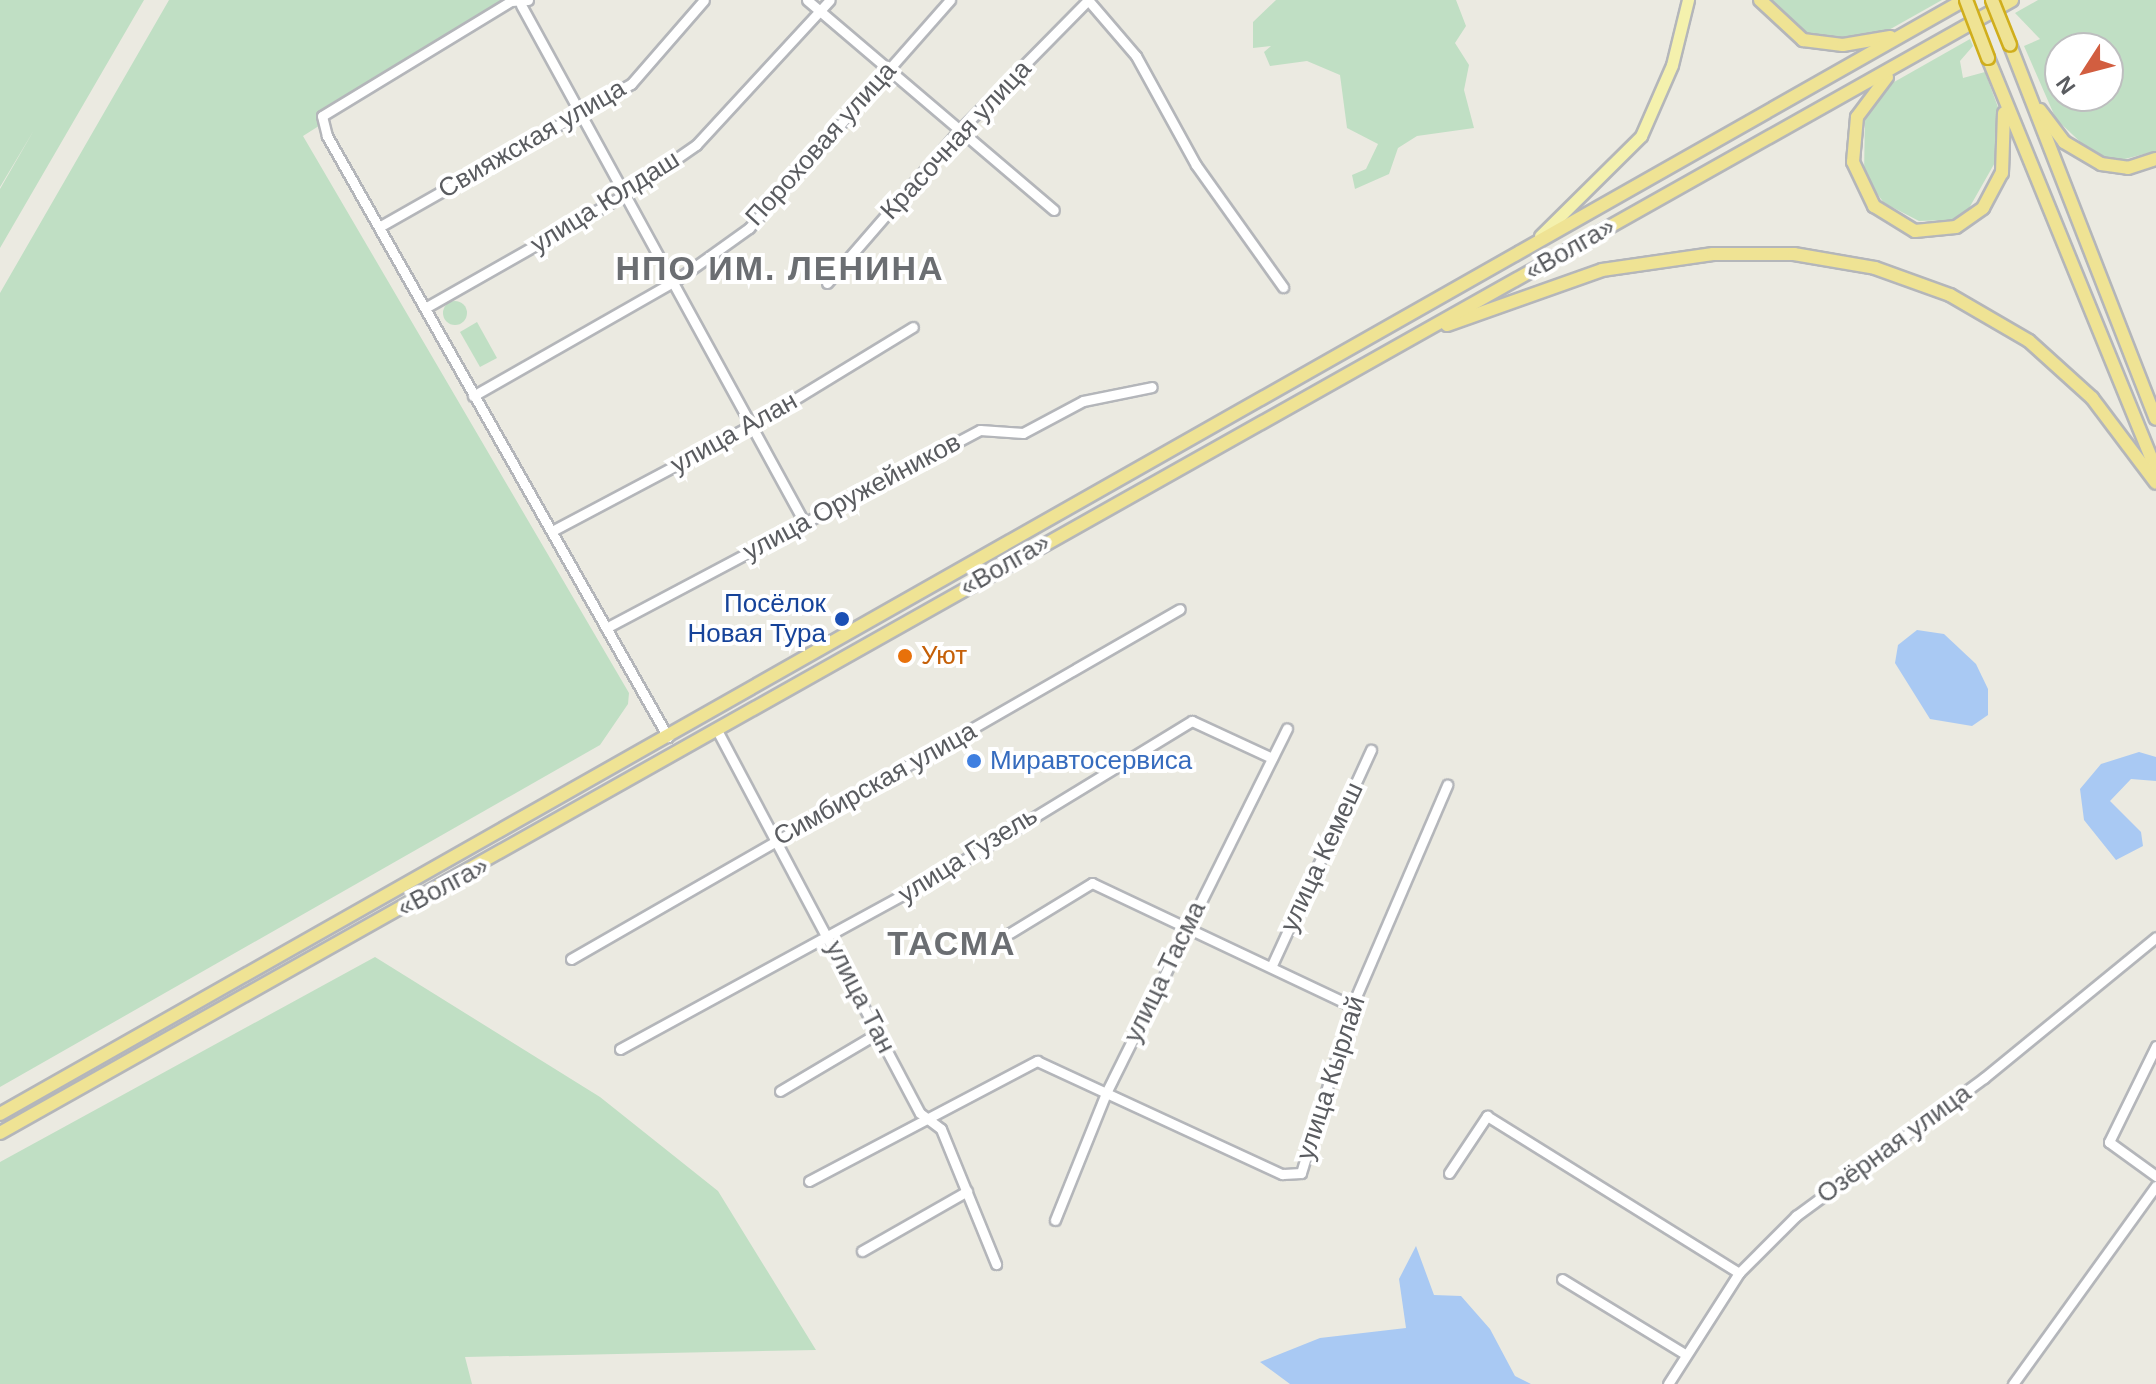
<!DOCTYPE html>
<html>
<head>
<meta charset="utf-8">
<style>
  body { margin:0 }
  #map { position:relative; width:2156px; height:1384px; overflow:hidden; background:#ebeae1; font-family:Helvetica,sans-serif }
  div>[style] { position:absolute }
  .green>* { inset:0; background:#c0dfc4 }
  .round { border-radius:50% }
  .water>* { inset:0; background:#a9c9f3 }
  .roads { filter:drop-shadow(2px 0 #b4b6ba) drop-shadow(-2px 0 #b4b6ba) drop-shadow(0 2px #b4b6ba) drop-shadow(0 -2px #b4b6ba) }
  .minor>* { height:9px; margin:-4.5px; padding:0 4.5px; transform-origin:4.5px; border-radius:4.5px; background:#fff }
  .major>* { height:11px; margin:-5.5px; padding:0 5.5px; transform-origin:5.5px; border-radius:5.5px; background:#f4f1ad }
  .highway>* { height:12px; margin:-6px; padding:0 6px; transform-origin:6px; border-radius:6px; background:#efe394 }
  .bridges { filter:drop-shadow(2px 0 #d0ae1c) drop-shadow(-2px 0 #d0ae1c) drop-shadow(0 2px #d0ae1c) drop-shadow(0 -2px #d0ae1c) }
  .highway-bridge>* { height:12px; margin:-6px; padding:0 6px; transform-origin:6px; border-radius:6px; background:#efe394 }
  .dots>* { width:22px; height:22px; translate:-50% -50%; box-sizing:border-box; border:4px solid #fff; border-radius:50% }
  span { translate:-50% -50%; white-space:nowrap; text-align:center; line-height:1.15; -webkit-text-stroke:8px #fff; paint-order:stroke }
  .street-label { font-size:26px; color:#5a5c60 }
  .transit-label { font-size:26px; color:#164399 }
  .right { translate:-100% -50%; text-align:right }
  .food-label { font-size:26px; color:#c56008 }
  .left { translate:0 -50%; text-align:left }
  .shop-label { font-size:26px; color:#366cbe }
  .district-label { font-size:34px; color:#6b6e72; font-weight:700; letter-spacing:2px }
  .north { position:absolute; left:2044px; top:32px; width:80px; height:80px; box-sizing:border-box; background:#fff; border:2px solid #bdbebf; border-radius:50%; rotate:234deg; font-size:22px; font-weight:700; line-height:32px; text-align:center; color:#5a5c60 }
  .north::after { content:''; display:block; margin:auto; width:28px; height:36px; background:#d25e40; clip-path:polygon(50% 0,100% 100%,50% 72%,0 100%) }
</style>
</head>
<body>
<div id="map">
  <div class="green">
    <i style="clip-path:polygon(0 0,144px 0,0 248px,0 189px,34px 130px,0 187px)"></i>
    <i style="clip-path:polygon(169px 0,518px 0,303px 136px,629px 693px,628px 704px,600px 745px,0 1087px,0 293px)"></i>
    <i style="clip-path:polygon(1276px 0,1456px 0,1466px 26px,1455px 43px,1469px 65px,1464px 90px,1474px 128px,1417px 136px,1398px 148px,1389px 174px,1355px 189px,1352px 175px,1366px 169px,1378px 144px,1347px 128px,1340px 75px,1307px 61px,1270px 66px,1264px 52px,1271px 46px,1253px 48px,1253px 22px)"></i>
    <i style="clip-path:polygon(1772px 0,1942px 0,1871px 40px,1828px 43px,1792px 25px)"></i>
    <i style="clip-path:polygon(evenodd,2038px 0,2156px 0,2156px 151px,2117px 161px,2091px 152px,2056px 119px,2024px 46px,2040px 39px,2015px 13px,2038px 0,2060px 48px,2108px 48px,2108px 96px,2060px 96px,2060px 48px)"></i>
    <i style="clip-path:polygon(1970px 39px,1973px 46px,1960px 61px,1963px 78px,1985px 72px,2002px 118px,2001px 152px,1968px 210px,1953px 220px,1919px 221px,1884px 203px,1864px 176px,1865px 113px,1880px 90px)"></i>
    <i class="round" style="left:443px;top:301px;width:24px;height:24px"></i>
    <i style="clip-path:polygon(477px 322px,497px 358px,480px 367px,460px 332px)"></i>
    <i style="clip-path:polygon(375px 957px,600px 1097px,718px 1191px,816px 1350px,465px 1357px,472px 1384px,0 1384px,0 1162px)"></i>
  </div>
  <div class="water">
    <i style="clip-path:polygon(1917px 630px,1944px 634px,1976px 664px,1988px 689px,1988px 715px,1972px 726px,1930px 719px,1895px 663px,1898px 645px)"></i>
    <i style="clip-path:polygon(2139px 752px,2156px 757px,2156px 781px,2131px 779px,2110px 801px,2141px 832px,2143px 846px,2116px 860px,2084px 820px,2080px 789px,2101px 764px)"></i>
    <i style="clip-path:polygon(1416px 1246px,1434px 1295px,1461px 1296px,1490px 1329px,1515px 1376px,1531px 1384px,1290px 1384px,1260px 1362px,1320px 1338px,1406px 1328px,1399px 1279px)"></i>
  </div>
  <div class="roads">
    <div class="minor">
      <i style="left:528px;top:0;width:17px;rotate:177deg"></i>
      <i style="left:511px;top:1px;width:221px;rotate:148.7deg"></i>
      <i style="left:322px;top:116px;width:21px;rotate:76deg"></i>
      <i style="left:327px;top:136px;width:691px;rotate:60.43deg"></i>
      <i style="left:807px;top:0;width:324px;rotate:40.4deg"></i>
      <i style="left:1088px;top:0;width:74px;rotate:49.4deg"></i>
      <i style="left:1136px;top:56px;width:124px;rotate:61.2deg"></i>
      <i style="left:1196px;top:165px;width:150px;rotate:54.5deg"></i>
      <i style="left:521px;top:5px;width:589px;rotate:61.3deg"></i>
      <i style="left:379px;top:227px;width:290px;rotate:-29.6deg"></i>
      <i style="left:631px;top:84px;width:111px;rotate:-49deg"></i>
      <i style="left:827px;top:283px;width:197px;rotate:-49.1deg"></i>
      <i style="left:956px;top:134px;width:188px;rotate:-45.4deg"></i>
      <i style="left:425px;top:308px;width:229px;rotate:-29.6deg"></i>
      <i style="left:624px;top:195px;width:88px;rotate:-34.8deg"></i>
      <i style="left:696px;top:145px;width:197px;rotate:-47.3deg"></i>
      <i style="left:473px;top:396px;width:232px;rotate:-29.7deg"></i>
      <i style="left:675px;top:281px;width:91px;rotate:-35.6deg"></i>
      <i style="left:749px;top:228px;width:304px;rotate:-48.6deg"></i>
      <i style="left:552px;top:531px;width:229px;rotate:-27.9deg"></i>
      <i style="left:754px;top:424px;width:186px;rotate:-31.4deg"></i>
      <i style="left:606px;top:628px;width:423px;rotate:-27.9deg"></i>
      <i style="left:980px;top:430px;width:43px;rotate:4deg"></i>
      <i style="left:1023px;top:433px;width:68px;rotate:-28.1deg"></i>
      <i style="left:1083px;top:401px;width:70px;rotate:-11.5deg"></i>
      <i style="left:717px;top:730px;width:433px;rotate:62.1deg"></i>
      <i style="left:920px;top:1113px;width:26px;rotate:37deg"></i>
      <i style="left:941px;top:1129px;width:146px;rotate:67.8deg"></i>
      <i style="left:1010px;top:933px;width:96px;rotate:-31.4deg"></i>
      <i style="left:1092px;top:883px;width:288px;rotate:25.3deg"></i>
      <i style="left:571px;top:959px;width:702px;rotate:-29.89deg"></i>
      <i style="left:1272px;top:965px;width:237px;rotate:-65.3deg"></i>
      <i style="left:2156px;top:1046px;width:107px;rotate:116.1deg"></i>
      <i style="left:2109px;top:1142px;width:58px;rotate:35.9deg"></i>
      <i style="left:620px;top:1049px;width:371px;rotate:-28.6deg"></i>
      <i style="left:946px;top:871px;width:288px;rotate:-31.4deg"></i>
      <i style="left:1192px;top:721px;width:88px;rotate:24.8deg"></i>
      <i style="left:780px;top:1091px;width:114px;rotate:-30.6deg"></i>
      <i style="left:1449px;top:1173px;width:69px;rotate:-56.3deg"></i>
      <i style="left:1487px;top:1116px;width:297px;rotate:31.9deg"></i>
      <i style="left:809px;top:1181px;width:258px;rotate:-27.8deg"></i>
      <i style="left:1037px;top:1061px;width:270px;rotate:24.8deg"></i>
      <i style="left:1282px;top:1174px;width:19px;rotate:-3deg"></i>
      <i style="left:1301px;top:1173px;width:175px;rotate:-73deg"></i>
      <i style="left:1352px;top:1006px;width:241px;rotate:-66.7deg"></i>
      <i style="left:1055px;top:1220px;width:137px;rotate:-68.1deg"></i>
      <i style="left:1106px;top:1093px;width:407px;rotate:-63.6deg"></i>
      <i style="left:862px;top:1251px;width:121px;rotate:-29.7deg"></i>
      <i style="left:1562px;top:1279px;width:144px;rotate:31.4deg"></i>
      <i style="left:1668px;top:1384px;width:132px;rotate:-57.4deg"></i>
      <i style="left:1739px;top:1273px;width:81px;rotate:-45deg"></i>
      <i style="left:1796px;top:1216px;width:233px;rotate:-36.3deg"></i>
      <i style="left:1984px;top:1078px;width:222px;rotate:-39.3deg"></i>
      <i style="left:2013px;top:1384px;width:244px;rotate:-54.2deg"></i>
    </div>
    <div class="major">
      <i style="left:1540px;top:236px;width:142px;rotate:-44.7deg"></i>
      <i style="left:1641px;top:136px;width:77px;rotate:-66.4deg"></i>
      <i style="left:1672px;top:65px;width:67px;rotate:-76.2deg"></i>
    </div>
    <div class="highway">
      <i style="left:1760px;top:0;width:59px;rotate:42.9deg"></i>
      <i style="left:1803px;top:40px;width:40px;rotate:7.1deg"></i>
      <i style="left:1843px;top:45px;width:48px;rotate:-9.7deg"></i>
      <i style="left:2010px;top:45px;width:401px;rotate:68.7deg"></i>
      <i style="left:1988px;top:58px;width:445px;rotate:67.8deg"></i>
      <i style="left:1887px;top:77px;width:50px;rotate:126.9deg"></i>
      <i style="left:1857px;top:117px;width:45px;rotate:95.1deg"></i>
      <i style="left:1853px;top:162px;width:49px;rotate:64.5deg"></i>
      <i style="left:1874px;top:206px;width:48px;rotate:31.4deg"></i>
      <i style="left:1915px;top:231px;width:41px;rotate:-5.6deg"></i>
      <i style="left:1956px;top:227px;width:33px;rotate:-35deg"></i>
      <i style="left:1983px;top:208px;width:40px;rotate:-62deg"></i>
      <i style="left:2002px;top:173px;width:60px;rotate:-88.1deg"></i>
      <i style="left:2040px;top:110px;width:40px;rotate:53deg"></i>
      <i style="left:2064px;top:142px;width:43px;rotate:30.7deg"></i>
      <i style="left:2101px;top:164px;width:27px;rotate:8deg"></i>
      <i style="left:2128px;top:168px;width:29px;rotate:-18deg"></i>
      <i style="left:1447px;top:325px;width:164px;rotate:-19.5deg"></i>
      <i style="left:1602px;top:270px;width:112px;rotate:-8.2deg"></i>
      <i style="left:1713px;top:254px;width:81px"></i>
      <i style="left:1794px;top:254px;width:82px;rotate:9.8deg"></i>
      <i style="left:1875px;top:268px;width:80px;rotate:19.8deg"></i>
      <i style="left:1950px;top:295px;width:91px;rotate:30.2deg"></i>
      <i style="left:2029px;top:341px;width:85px;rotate:42.1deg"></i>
      <i style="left:2092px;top:398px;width:106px;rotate:53deg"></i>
      <i style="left:0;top:1114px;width:2258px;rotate:-29.56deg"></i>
      <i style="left:0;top:1133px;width:2309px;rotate:-29.38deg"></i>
    </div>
  </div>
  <div class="bridges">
    <div class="highway-bridge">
      <i style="left:1966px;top:0;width:62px;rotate:69.2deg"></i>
      <i style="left:1992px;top:0;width:48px;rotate:68.2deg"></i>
    </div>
  </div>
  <div class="dots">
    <i style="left:842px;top:619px;background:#1a4fb4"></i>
    <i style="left:905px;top:656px;background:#e8710a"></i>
    <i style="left:974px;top:761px;background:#3f7fe0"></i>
  </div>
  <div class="street-label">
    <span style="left:532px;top:139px;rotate:-30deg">Свияжская улица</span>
    <span style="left:956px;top:140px;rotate:-47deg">Красочная улица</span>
    <span style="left:821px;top:144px;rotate:-48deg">Пороховая улица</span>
    <span style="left:605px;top:202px;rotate:-32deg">улица Юлдаш</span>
    <span style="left:1570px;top:249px;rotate:-30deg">«Волга»</span>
    <span style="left:734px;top:433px;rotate:-29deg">улица Алан</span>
    <span style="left:852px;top:497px;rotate:-28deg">улица Оружейников</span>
    <span style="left:1005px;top:565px;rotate:-30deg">«Волга»</span>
    <span style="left:875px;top:784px;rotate:-29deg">Симбирская улица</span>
    <span style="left:968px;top:855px;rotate:-32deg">улица Гузель</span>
    <span style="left:1322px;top:857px;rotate:-65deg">улица Кемеш</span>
    <span style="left:443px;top:887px;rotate:-28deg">«Волга»</span>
    <span style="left:1165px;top:972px;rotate:-64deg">улица Тасма</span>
    <span style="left:860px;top:997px;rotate:63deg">улица Тан</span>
    <span style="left:1331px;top:1078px;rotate:-72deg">улица Кырлай</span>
    <span style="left:1894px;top:1144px;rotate:-36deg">Озёрная улица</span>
  </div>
  <div class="transit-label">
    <span class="right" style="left:826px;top:619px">Посёлок<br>Новая Тура</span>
  </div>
  <div class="food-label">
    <span class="left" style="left:921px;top:656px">Уют</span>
  </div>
  <div class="shop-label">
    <span class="left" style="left:990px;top:761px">Миравтосервиса</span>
  </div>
  <div class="district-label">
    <span style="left:780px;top:269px">НПО ИМ. ЛЕНИНА</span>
    <span style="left:952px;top:944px">ТАСМА</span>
  </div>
  <div class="north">N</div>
</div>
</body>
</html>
